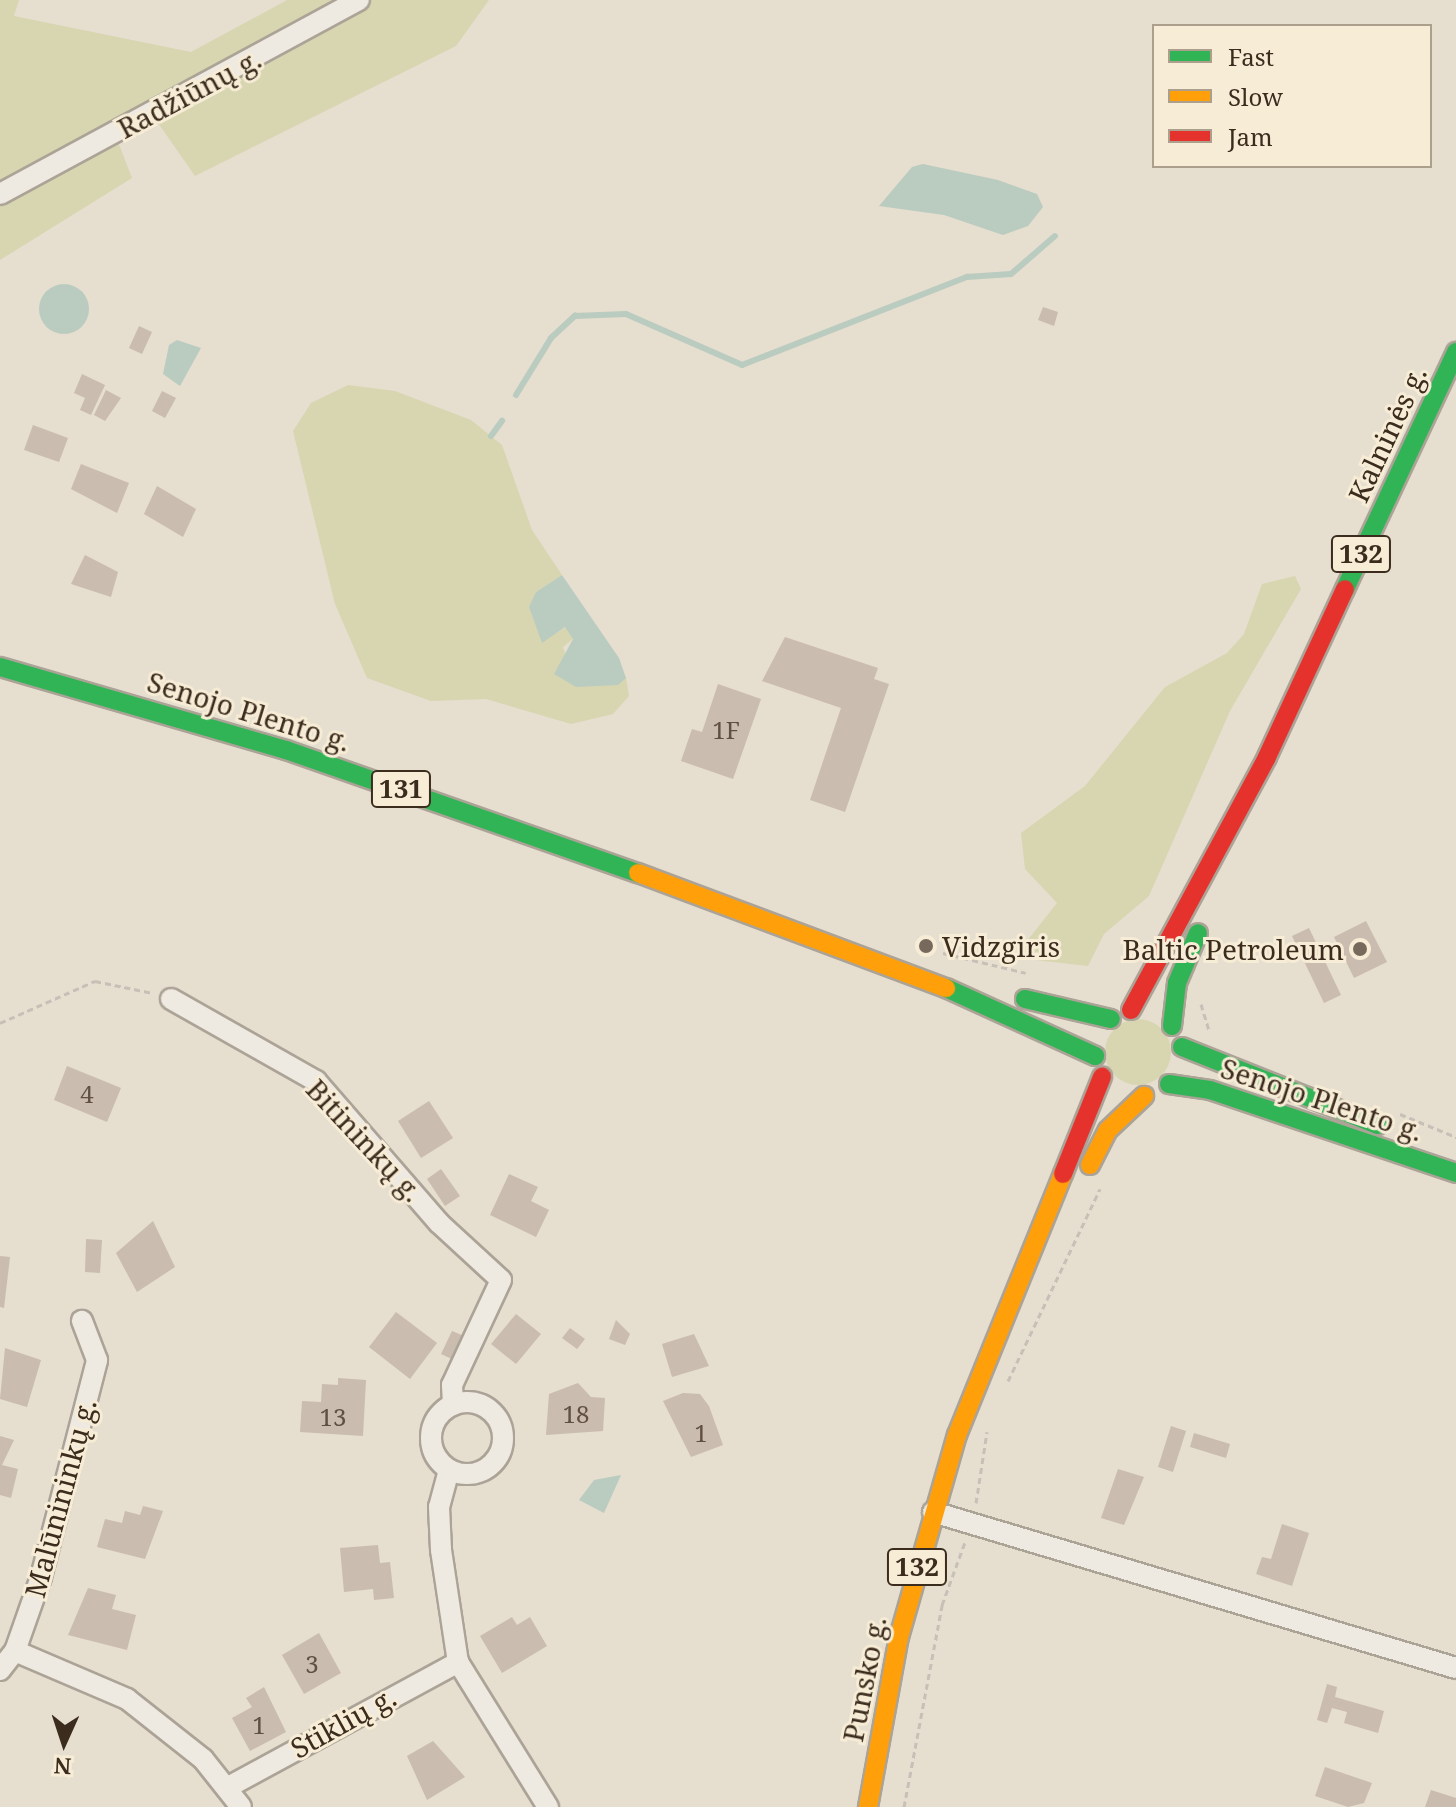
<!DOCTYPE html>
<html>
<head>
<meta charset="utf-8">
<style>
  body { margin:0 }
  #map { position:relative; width:1456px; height:1807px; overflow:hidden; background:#e6decf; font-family:"Noto Serif",serif }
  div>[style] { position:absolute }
  .green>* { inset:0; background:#d7d6b1 }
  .round { border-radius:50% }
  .water>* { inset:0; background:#bacbc0 }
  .stream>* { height:6px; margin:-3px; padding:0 3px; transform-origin:3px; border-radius:3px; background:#bacbc0 }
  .building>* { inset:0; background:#cabcaf }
  .path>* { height:3px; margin-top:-1.5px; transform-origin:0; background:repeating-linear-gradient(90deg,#c7c0b7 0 6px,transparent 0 10px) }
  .roads { filter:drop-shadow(2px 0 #aca397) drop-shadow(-2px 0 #aca397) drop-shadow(0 2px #aca397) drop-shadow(0 -2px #aca397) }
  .street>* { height:20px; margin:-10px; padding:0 10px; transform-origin:10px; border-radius:10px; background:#eee9e1 }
  .street>.ring { margin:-10px; padding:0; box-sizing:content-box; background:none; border:20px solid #eee9e1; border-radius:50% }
  .fast>* { height:18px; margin:-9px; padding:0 9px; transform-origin:9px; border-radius:9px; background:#30b455 }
  .slow>* { height:18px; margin:-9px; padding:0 9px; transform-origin:9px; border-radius:9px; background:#ff9f0a }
  .jam>* { height:18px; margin:-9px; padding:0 9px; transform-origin:9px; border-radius:9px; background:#e5322d }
  .dots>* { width:22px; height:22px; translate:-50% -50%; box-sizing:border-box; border:4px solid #f7ecd5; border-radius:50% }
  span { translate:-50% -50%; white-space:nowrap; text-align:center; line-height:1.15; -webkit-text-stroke:6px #f7ecd5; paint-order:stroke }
  .number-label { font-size:24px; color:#5f5042 }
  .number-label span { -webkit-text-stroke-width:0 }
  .shield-label span { padding:2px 6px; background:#f7ecd5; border:2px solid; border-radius:6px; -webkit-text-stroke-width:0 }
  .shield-label { font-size:26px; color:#3b2c1e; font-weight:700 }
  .street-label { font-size:28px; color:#3b2c1e }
  .poi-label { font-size:28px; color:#3b2c1e }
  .left { translate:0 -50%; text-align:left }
  .right { translate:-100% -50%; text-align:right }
  .legend { position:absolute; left:1152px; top:24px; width:280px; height:144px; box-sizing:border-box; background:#f7ecd5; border:2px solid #ac9f8c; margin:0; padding:10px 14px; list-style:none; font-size:24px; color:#3b2c1e }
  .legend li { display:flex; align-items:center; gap:16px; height:40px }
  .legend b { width:40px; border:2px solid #ac9f8c }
  .north { position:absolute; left:24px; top:1703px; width:80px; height:80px; -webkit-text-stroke:6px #f7ecd5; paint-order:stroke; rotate:183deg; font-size:22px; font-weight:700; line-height:32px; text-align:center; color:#3b2c1e }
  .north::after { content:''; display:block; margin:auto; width:28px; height:36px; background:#3b2c1e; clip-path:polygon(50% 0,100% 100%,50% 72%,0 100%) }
</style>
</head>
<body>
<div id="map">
  <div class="green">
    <i style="clip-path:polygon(0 0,19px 0,14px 16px,191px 52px,287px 0,489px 0,456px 46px,195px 176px,149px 110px,113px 129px,132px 178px,0 260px)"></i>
    <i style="clip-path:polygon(348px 385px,395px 391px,471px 420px,502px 445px,532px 530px,562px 575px,536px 592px,541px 642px,566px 627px,573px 639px,563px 647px,576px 687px,626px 678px,629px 696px,613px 714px,571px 724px,486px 699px,431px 701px,367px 678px,335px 604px,293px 431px,311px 403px)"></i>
    <i style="clip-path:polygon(1295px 576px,1301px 589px,1230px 711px,1149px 896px,1104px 934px,1088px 966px,1027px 959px,1023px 946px,1057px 903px,1025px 869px,1021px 833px,1085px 786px,1165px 687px,1227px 653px,1244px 634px,1262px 584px)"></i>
    <i class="round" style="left:1105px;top:1019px;width:66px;height:66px"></i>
  </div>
  <div class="water">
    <i style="clip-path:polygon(923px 164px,998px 180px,1037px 194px,1043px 207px,1028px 226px,1003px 235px,944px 215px,879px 206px,912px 167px)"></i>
    <i class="round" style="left:39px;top:284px;width:50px;height:50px"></i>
    <i style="clip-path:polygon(177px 340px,201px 348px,180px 386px,163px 374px,169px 345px)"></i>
    <i style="clip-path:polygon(562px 575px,619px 658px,626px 678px,618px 685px,576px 687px,554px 674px,573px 639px,565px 627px,542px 643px,529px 607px,536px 592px)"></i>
    <i style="clip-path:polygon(621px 1475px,604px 1513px,579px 1500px,594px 1480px)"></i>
  </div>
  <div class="stream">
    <i style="left:516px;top:395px;width:67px;rotate:-58.4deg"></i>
    <i style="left:551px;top:338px;width:33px;rotate:-43deg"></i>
    <i style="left:575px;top:316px;width:51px;rotate:-2.2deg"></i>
    <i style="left:626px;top:314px;width:127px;rotate:23.7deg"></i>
    <i style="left:742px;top:365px;width:242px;rotate:-21.4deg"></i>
    <i style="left:967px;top:277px;width:44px;rotate:-3.9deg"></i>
    <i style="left:1011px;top:274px;width:58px;rotate:-40.8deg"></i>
    <i style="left:491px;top:436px;width:19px;rotate:-54deg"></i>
  </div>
  <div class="building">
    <i style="clip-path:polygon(1043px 307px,1058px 312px,1054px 326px,1038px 320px)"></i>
    <i style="clip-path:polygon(139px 326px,152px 332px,142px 354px,129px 348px)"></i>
    <i style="clip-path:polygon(82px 374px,105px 385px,91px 415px,80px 410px,85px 398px,74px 393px)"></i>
    <i style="clip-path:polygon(106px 390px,121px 398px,105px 421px,94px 415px)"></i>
    <i style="clip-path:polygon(162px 391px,176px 398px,165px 418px,152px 411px)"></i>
    <i style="clip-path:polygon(33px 425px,68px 438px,59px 462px,24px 450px)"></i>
    <i style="clip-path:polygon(81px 464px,129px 483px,117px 513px,71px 489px)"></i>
    <i style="clip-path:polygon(157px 486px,196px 509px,183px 537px,144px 514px)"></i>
    <i style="clip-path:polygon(85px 555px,118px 572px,111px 597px,71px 584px)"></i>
    <i style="clip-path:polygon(785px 637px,878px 668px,874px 679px,889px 684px,845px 812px,810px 800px,841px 708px,762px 681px)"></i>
    <i style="clip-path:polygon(718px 684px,761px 699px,733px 779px,681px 761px,692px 729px,702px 732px)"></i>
    <i style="clip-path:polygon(1366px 921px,1387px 962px,1354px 978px,1334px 937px)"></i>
    <i style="clip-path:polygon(1309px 928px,1341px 995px,1324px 1003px,1292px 936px)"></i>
    <i style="clip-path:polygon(67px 1066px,121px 1088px,107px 1122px,54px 1100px)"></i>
    <i style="clip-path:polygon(429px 1101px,453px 1138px,421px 1158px,398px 1121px)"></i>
    <i style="clip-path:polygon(441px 1169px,460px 1196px,445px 1206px,427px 1179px)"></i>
    <i style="clip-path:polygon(509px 1174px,538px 1187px,531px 1201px,549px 1210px,536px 1237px,490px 1215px)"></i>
    <i style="clip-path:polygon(153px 1221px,175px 1267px,137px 1292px,116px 1253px)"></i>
    <i style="clip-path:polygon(86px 1239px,102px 1240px,100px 1273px,85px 1272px)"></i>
    <i style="clip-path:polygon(0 1256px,10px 1257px,4px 1308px,0 1307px)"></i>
    <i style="clip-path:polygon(396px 1312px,437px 1343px,410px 1379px,369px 1347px)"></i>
    <i style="clip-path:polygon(516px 1314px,541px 1334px,516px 1364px,491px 1344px)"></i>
    <i style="clip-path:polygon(616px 1320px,630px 1334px,625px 1345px,609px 1339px)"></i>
    <i style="clip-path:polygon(570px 1328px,585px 1339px,577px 1349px,562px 1338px)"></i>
    <i style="clip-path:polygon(452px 1331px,464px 1336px,454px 1360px,441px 1354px)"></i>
    <i style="clip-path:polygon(694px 1334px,709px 1366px,672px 1377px,662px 1344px)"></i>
    <i style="clip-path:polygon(5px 1348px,41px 1360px,27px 1407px,0 1399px)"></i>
    <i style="clip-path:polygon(338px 1378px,366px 1380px,363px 1436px,300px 1432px,302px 1401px,321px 1402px,322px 1384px,338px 1385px)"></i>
    <i style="clip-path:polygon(578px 1383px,591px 1397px,605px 1398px,603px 1431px,546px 1435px,549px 1394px)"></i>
    <i style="clip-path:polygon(683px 1393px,700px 1394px,709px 1406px,723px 1445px,691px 1457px,663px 1401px)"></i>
    <i style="clip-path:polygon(1171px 1426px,1186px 1431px,1173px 1472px,1158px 1467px)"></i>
    <i style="clip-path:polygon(1194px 1433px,1230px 1444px,1226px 1458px,1190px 1447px)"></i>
    <i style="clip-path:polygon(0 1436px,14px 1440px,2px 1465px,18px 1469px,11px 1498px,0 1495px)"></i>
    <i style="clip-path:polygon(1118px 1469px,1144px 1477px,1124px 1525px,1101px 1518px)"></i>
    <i style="clip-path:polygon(143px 1506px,163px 1511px,145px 1559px,97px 1547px,105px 1519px,122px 1523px,125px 1511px,140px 1515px)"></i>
    <i style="clip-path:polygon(1282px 1524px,1309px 1533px,1292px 1586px,1256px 1574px,1262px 1557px,1271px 1559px)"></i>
    <i style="clip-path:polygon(378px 1545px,380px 1563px,390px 1562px,394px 1598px,374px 1600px,373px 1589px,344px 1592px,340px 1548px)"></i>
    <i style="clip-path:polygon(88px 1588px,116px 1595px,112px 1609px,136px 1615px,127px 1650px,68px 1635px)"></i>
    <i style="clip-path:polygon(512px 1617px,517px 1625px,530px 1617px,547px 1646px,502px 1673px,480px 1636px)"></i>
    <i style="clip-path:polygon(319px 1633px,341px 1673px,304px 1694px,282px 1655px)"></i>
    <i style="clip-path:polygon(1327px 1684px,1337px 1687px,1335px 1697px,1384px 1711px,1378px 1733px,1344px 1723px,1347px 1712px,1332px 1708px,1327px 1723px,1317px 1720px)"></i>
    <i style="clip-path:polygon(264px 1687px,286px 1732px,250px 1751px,232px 1718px,252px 1707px,246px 1698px)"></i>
    <i style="clip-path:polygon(433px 1741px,465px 1777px,427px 1800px,407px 1756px)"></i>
    <i style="clip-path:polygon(1325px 1767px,1372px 1783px,1364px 1803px,1348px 1807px,1315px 1796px)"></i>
    <i style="clip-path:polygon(1431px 1790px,1456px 1798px,1456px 1807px,1425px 1807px)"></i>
  </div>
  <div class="path">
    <i style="left:943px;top:953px;width:85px;rotate:13.5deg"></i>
    <i style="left:1201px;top:1004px;width:27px;rotate:73deg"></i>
    <i style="left:0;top:1023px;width:104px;rotate:-23.9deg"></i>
    <i style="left:95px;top:981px;width:59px;rotate:11.7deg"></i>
    <i style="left:1400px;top:1114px;width:61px;rotate:22.3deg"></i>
    <i style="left:1008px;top:1381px;width:213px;rotate:-64.4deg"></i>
    <i style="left:976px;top:1503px;width:72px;rotate:-81.2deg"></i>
    <i style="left:904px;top:1807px;width:206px;rotate:-79.3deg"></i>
    <i style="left:942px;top:1605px;width:67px;rotate:-69.9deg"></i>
  </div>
  <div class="roads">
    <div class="street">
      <i style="left:0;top:194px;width:408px;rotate:-28.4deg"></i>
      <i style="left:171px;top:999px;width:167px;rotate:29.5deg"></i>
      <i style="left:316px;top:1081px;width:188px;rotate:49.1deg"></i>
      <i style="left:439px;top:1223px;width:84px;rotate:42.6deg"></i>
      <i style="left:501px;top:1280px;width:116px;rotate:115deg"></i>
      <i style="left:452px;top:1385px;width:20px;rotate:87deg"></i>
      <i class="ring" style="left:431px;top:1402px;width:52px;height:52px"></i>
      <i style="left:449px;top:1470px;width:38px;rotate:105deg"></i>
      <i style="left:439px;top:1507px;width:43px;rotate:87.3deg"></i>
      <i style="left:441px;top:1550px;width:113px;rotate:81.4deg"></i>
      <i style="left:458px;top:1662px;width:171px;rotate:58.2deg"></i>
      <i style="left:933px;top:1512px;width:546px;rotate:16.61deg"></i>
      <i style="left:15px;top:1651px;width:122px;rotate:23.2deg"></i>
      <i style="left:127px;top:1699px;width:97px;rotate:38.3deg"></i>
      <i style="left:203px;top:1759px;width:61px;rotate:51.6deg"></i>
      <i style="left:0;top:1670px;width:24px;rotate:-52deg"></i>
      <i style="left:15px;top:1651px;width:78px;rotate:-70.6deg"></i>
      <i style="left:41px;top:1577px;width:224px;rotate:-75.5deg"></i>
      <i style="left:97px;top:1360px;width:42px;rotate:-111deg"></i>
      <i style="left:230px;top:1786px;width:260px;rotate:-28.5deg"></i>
    </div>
    <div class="fast">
      <i style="left:1345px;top:589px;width:262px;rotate:-64.9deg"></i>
      <i style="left:0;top:667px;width:298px;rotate:16.2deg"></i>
      <i style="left:286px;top:750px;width:373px;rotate:19.3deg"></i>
      <i style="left:946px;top:988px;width:164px;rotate:24.5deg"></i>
      <i style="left:1025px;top:999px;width:88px;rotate:13.1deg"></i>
      <i style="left:1172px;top:1026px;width:43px;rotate:-83.4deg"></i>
      <i style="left:1177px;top:983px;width:54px;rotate:-67.2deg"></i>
      <i style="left:1182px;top:1047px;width:211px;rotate:21.7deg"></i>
      <i style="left:1169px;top:1084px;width:41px;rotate:8.3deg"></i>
      <i style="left:1210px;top:1090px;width:260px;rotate:18.6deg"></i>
    </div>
    <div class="slow">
      <i style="left:638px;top:873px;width:329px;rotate:20.5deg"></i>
      <i style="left:1090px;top:1165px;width:39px;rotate:-63deg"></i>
      <i style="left:1108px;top:1130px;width:50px;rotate:-43.4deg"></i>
      <i style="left:868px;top:1807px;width:173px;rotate:-79.7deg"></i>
      <i style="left:899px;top:1637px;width:210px;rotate:-74deg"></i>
      <i style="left:957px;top:1435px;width:282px;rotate:-67.9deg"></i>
    </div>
    <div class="jam">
      <i style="left:1131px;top:1010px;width:287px;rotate:-61.7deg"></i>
      <i style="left:1267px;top:757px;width:185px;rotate:-65.1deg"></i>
      <i style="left:1063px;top:1174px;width:105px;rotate:-68.1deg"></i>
    </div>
  </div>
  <div class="dots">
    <i style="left:926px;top:946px;background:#776a5c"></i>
    <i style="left:1360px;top:949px;background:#776a5c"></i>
  </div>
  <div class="number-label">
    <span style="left:726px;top:730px">1F</span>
    <span style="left:87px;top:1094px">4</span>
    <span style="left:576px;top:1414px">18</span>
    <span style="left:333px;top:1417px">13</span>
    <span style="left:701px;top:1433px">1</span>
    <span style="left:312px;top:1664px">3</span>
    <span style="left:259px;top:1725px">1</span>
  </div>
  <div class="shield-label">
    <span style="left:1361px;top:554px">132</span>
    <span style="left:401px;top:789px">131</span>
    <span style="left:917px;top:1567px">132</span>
  </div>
  <div class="street-label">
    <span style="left:189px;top:93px;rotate:-28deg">Radžiūnų g.</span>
    <span style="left:1387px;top:434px;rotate:-65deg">Kalninės g.</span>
    <span style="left:249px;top:711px;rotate:17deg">Senojo Plento g.</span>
    <span style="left:1322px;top:1099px;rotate:18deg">Senojo Plento g.</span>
    <span style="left:365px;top:1140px;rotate:47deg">Bitininkų g.</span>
    <span style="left:60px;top:1498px;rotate:-75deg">Malūnininkų g.</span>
    <span style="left:864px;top:1679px;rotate:-79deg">Punsko g.</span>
    <span style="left:343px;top:1722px;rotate:-29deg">Stiklių g.</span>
  </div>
  <div class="poi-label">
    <span class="left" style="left:942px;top:946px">Vidzgiris</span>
    <span class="right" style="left:1344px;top:949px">Baltic Petroleum</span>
  </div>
  <ul class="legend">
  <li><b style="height:10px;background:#30b455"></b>Fast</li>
  <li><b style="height:10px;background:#ff9f0a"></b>Slow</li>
  <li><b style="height:10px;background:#e5322d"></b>Jam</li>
  </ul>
  <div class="north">N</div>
</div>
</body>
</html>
